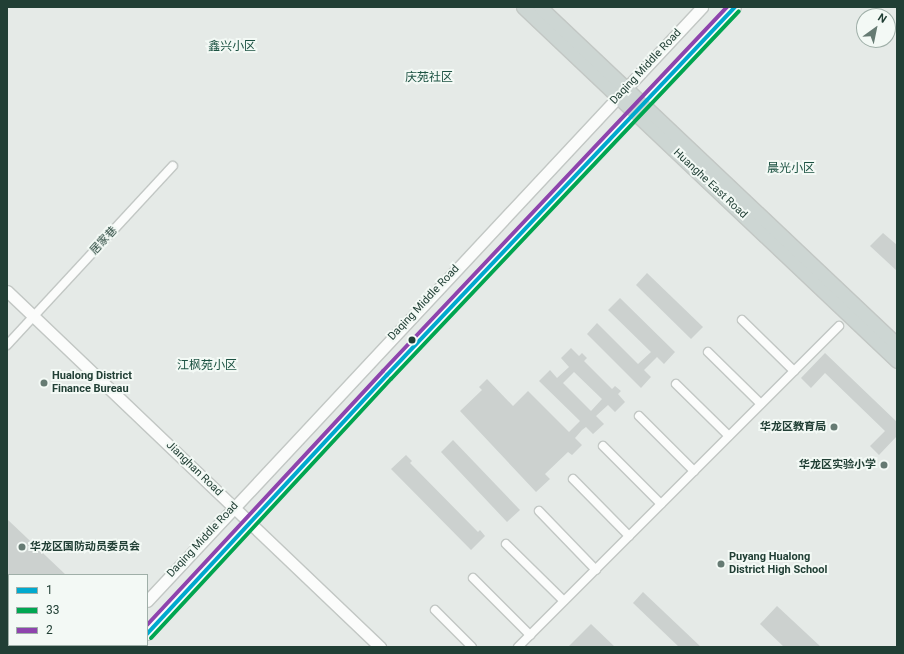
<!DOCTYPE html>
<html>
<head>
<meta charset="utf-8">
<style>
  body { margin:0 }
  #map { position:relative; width:904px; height:654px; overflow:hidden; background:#e5eae7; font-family:Roboto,"Noto Sans SC",sans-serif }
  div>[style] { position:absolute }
  .building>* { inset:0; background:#ccd1cf }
  .roads { filter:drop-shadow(1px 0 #c2c7c4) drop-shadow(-1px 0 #c2c7c4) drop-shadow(0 1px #c2c7c4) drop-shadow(0 -1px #c2c7c4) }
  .street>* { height:8px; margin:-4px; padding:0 4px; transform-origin:4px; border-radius:4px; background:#fbfcfb }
  .secondary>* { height:11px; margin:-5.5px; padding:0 5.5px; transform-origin:5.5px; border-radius:5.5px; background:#fbfcfb }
  .primary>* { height:13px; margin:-6.5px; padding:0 6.5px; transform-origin:6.5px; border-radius:6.5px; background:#cdd6d3 }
  .bus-1>* { height:4px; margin:-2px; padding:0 2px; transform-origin:2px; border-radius:2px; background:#00a9ce }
  .bus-2>* { height:4px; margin:-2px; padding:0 2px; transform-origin:2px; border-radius:2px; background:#00a651 }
  .bus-3>* { height:4px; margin:-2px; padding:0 2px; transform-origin:2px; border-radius:2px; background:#8e44ad }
  .dots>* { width:11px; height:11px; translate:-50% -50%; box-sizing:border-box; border:2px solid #f3f9f5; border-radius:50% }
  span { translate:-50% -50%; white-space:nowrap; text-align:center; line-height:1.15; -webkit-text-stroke:4px #f3f9f5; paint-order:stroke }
  .street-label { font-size:11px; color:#213f35 }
  .poi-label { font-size:11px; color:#213f35; font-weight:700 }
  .left { translate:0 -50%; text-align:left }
  .right { translate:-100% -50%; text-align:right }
  .neighbourhood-label { font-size:12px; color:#1c5242 }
  .frame { position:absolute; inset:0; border:8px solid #213f35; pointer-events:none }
  .legend { position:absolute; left:8px; top:574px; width:140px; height:72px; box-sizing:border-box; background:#f3f9f5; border:1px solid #9fafa8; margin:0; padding:5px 7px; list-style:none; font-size:12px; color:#213f35 }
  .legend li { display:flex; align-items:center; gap:8px; height:20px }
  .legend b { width:20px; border:1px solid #9fafa8 }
  .north { position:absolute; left:856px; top:8px; width:40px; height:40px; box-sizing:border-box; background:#f3f9f5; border:1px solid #9fafa8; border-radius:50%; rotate:33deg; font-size:11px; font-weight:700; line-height:16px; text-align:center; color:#213f35 }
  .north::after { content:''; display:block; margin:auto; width:14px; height:18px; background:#667b73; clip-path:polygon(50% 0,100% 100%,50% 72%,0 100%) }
</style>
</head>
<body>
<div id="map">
  <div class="building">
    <i style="clip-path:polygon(883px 233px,897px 245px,897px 271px,870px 246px)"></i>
    <i style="clip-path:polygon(647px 273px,703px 327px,691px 339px,636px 285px)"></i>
    <i style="clip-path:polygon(620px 298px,675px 352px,664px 364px,657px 357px,644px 370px,651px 377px,641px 388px,587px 334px,597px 323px,638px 364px,651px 352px,608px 310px)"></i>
    <i style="clip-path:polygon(evenodd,571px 348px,579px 356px,582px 353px,587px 358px,584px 361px,612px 389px,615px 386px,621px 391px,618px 394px,625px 402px,615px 412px,608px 405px,596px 416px,604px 424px,593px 434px,586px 427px,582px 430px,575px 438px,582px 445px,572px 455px,568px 452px,545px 474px,550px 479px,536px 492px,460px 411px,482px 390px,479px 387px,487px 379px,513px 406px,528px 391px,569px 432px,580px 421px,539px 381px,550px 370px,557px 378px,569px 367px,561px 358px,571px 348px,574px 372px,602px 399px,591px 411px,563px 383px,574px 372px)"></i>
    <i style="clip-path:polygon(825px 353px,897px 422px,897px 436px,879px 455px,870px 446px,885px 431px,825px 373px,811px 388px,801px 378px)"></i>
    <i style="clip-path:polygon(453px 440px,520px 510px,507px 522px,441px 452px)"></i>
    <i style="clip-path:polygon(406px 455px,412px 461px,410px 463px,478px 532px,480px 530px,485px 536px,471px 550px,391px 469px)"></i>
    <i style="clip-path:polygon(7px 519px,66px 575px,7px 575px)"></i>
    <i style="clip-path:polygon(643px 592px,701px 647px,679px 647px,633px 603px)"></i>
    <i style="clip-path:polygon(777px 606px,821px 647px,784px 647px,760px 624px)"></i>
    <i style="clip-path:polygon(591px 624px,615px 647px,568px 647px)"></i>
  </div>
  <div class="roads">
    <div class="street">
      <i style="left:742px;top:320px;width:73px;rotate:44.4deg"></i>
      <i style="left:7px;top:345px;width:244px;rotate:-47.2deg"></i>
      <i style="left:708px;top:352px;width:74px;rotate:44.5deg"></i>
      <i style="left:676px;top:384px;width:74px;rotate:44.5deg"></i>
      <i style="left:639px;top:416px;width:78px;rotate:45deg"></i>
      <i style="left:603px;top:446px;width:82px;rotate:45deg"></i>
      <i style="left:573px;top:479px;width:80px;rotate:45.5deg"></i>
      <i style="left:539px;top:511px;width:82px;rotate:46deg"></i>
      <i style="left:506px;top:544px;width:81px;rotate:44.5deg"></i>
      <i style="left:473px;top:578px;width:81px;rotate:45deg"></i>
      <i style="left:435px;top:610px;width:52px;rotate:45deg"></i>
      <i style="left:518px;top:647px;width:454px;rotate:-45deg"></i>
    </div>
    <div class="secondary">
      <i style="left:7px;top:291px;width:516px;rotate:43.66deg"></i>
      <i style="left:147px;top:601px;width:813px;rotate:-46.94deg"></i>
      <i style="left:147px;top:634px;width:353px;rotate:-47.2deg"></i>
      <i style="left:387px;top:375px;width:506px;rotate:-46.6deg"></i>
      <i style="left:104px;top:647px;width:3px;rotate:-45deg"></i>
      <i style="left:135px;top:647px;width:3px;rotate:-45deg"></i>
    </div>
    <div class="primary">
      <i style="left:523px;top:7px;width:515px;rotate:43.43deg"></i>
      <i style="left:540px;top:7px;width:492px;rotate:43.4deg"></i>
    </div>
  </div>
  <div class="bus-1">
    <i style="left:147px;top:634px;width:353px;rotate:-47.2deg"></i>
    <i style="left:387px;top:375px;width:506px;rotate:-46.6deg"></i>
  </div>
  <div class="bus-2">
    <i style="left:151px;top:638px;width:353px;rotate:-47.2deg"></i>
    <i style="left:391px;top:379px;width:506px;rotate:-46.6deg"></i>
  </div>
  <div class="bus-3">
    <i style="left:147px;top:625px;width:347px;rotate:-47.1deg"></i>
    <i style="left:383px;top:371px;width:501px;rotate:-46.62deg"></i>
  </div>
  <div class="dots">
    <i style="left:412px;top:340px;background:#213f35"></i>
    <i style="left:44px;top:383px;background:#667b73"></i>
    <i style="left:834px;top:427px;background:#667b73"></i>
    <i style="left:884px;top:465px;background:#667b73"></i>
    <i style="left:22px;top:547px;background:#667b73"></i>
    <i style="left:721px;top:564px;background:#667b73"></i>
  </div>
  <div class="street-label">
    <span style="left:646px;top:67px;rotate:-47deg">Daqing Middle Road</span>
    <span style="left:710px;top:184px;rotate:43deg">Huanghe East Road</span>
    <span style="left:104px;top:241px;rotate:-47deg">居家巷</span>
    <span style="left:424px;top:303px;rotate:-47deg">Daqing Middle Road</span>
    <span style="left:194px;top:469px;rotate:44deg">Jianghan Road</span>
    <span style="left:203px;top:540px;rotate:-47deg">Daqing Middle Road</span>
  </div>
  <div class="poi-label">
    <span class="left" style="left:52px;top:383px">Hualong District<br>Finance Bureau</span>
    <span class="right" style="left:826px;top:427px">华龙区教育局</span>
    <span class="right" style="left:876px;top:465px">华龙区实验小学</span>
    <span class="left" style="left:30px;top:547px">华龙区国防动员委员会</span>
    <span class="left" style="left:729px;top:564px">Puyang Hualong<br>District High School</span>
  </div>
  <div class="neighbourhood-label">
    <span style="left:232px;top:47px">鑫兴小区</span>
    <span style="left:429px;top:78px">庆苑社区</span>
    <span style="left:791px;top:169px">晨光小区</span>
    <span style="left:207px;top:366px">江枫苑小区</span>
  </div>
  <div class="frame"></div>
  <ul class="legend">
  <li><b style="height:5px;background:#00a9ce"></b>1</li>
  <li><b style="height:5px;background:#00a651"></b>33</li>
  <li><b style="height:5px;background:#8e44ad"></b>2</li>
  </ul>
  <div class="north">N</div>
</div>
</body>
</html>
